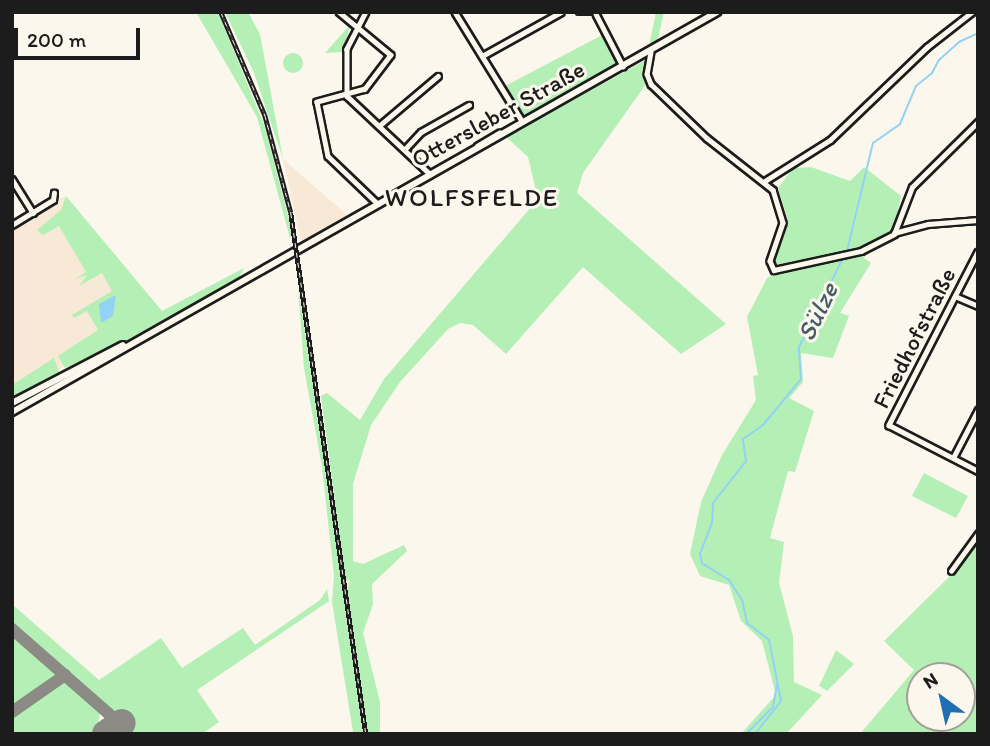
<!DOCTYPE html>
<html>
<head>
<meta charset="utf-8">
<style>
  body { margin:0 }
  #map { position:relative; width:990px; height:746px; overflow:hidden; background:#fbf7ec; font-family:Itim,sans-serif }
  div>[style] { position:absolute }
  .built>* { inset:0; background:#f7e9d5 }
  .green>* { inset:0; background:#b4f0b5 }
  .round { border-radius:50% }
  .water>* { inset:0; background:#93d2f5 }
  .stream>* { height:2px; margin:-1px; padding:0 1px; transform-origin:1px; border-radius:1px; background:#93d2f5 }
  .taxiway>* { height:12px; margin:-6px; padding:0 6px; transform-origin:6px; border-radius:6px; background:#8c8a84 }
  .runway>* { height:28px; margin:-14px; padding:0 14px; transform-origin:14px; border-radius:14px; background:#8c8a84 }
  .roads { filter:drop-shadow(2px 0 #1c1c1c) drop-shadow(-2px 0 #1c1c1c) drop-shadow(0 2px #1c1c1c) drop-shadow(0 -2px #1c1c1c) }
  .minor>* { height:4.5px; margin:-2.25px; padding:0 2.25px; transform-origin:2.25px; border-radius:2.25px; background:#fbf7ec }
  .secondary>* { height:6px; margin:-3px; padding:0 3px; transform-origin:3px; border-radius:3px; background:#fbf7ec }
  .rail>* { height:4.5px; margin-top:-2.25px; transform-origin:0; background:repeating-linear-gradient(90deg,#fbf7ec 0 5px,#1c1c1c 0 10px); box-sizing:border-box; border-block:2px solid #1c1c1c }
  span { translate:-50% -50%; white-space:nowrap; text-align:center; line-height:1.15; -webkit-text-stroke:6px #fbf7ec; paint-order:stroke }
  .street-label { font-size:24px; color:#1c1c1c }
  .neighbourhood-label { font-size:26px; color:#1c1c1c; letter-spacing:2px }
  .water-label { font-size:26px; color:#465c68; font-style:italic }
  .frame { position:absolute; inset:0; border:14px solid #1c1c1c; pointer-events:none }
  .north { position:absolute; left:906px; top:662px; width:70px; height:70px; box-sizing:border-box; background:#fbf7ec; border:2px solid #a29f99; border-radius:50%; rotate:327deg; font-size:19px; font-weight:700; line-height:28px; text-align:center; color:#1c1c1c }
  .north::after { content:''; display:block; margin:auto; width:24px; height:32px; background:#1f6fb2; clip-path:polygon(50% 0,100% 100%,50% 72%,0 100%) }
  .scale { position:absolute; left:14px; top:28px; width:126px; height:32px; box-sizing:border-box; border:4px solid #1c1c1c; border-top:0; padding-left:9px; font-size:21px; line-height:24px; white-space:nowrap; color:#1c1c1c; -webkit-text-stroke:5px #fbf7ec; paint-order:stroke }
</style>
</head>
<body>
<div id="map">
  <div class="built">
    <i style="clip-path:polygon(283px 159px,347px 215px,301px 242px)"></i>
    <i style="clip-path:polygon(65px 196px,167px 320px,91px 351px,12px 397px,12px 228px)"></i>
    <i style="clip-path:polygon(327px 447px,345px 580px,350px 579px,347px 591px,367px 734px,363px 734px)"></i>
  </div>
  <div class="green">
    <i style="clip-path:polygon(196px 12px,217px 12px,220px 17px,265px 127px,293px 235px,290px 238px,257px 117px)"></i>
    <i style="clip-path:polygon(225px 12px,248px 12px,260px 34px,283px 159px,254px 73px)"></i>
    <i style="clip-path:polygon(656px 12px,664px 12px,657px 43px,648px 51px)"></i>
    <i style="clip-path:polygon(350px 25px,344px 52px,325px 53px)"></i>
    <i style="clip-path:polygon(604px 34px,617px 59px,616px 68px,524px 118px,505px 86px)"></i>
    <i class="round" style="left:283px;top:53px;width:20px;height:20px"></i>
    <i style="clip-path:polygon(646px 60px,642px 76px,646px 84px,583px 173px,577px 193px,726px 324px,681px 354px,583px 267px,506px 354px,473px 325px,460px 323px,448px 329px,400px 382px,371px 425px,353px 484px,353px 561px,363px 564px,404px 545px,407px 551px,372px 584px,373px 604px,363px 633px,380px 702px,380px 734px,367px 734px,347px 591px,350px 580px,345px 580px,321px 396px,327px 393px,360px 420px,384px 379px,538px 199px,528px 157px,506px 137px)"></i>
    <i style="clip-path:polygon(811px 167px,850px 181px,864px 167px,901px 196px,896px 219px,889px 233px,860px 249px,775px 268px,774px 257px,788px 221px,778px 188px,793px 168px)"></i>
    <i style="clip-path:polygon(66px 196px,162px 311px,244px 268px,238px 280px,156px 328px,65px 368px,58px 356px,98px 330px,87px 311px,74px 318px,72px 315px,112px 291px,102px 273px,79px 286px,87px 275px,75px 279px,86px 272px,59px 226px,43px 235px,37px 230px,61px 210px)"></i>
    <i style="clip-path:polygon(868px 253px,864px 258px,871px 263px,840px 313px,849px 316px,833px 358px,801px 353px,803px 382px,789px 398px,814px 411px,795px 472px,788px 471px,770px 538px,784px 542px,779px 583px,793px 636px,794px 682px,822px 695px,786px 734px,741px 734px,776px 695px,762px 641px,741px 621px,729px 585px,700px 576px,690px 554px,701px 502px,722px 455px,756px 400px,753px 376px,758px 375px,747px 317px,767px 278px,774px 274px)"></i>
    <i style="clip-path:polygon(298px 287px,324px 448px,363px 734px,353px 732px,332px 602px,334px 576px,322px 467px,304px 368px)"></i>
    <i style="clip-path:polygon(54px 358px,60px 374px,12px 401px,12px 385px)"></i>
    <i style="clip-path:polygon(924px 473px,968px 496px,956px 518px,912px 496px)"></i>
    <i style="clip-path:polygon(evenodd,978px 537px,978px 734px,860px 734px,914px 670px,884px 641px,956px 570px,978px 537px,920px 676px,962px 676px,962px 718px,920px 718px,920px 676px)"></i>
    <i style="clip-path:polygon(327px 589px,329px 601px,197px 690px,219px 722px,202px 734px,123px 734px,127px 730px,117px 715px,12px 623px,13px 605px,99px 680px,161px 638px,182px 668px,243px 628px,255px 645px,320px 600px)"></i>
    <i style="clip-path:polygon(12px 635px,100px 713px,97px 729px,90px 734px,12px 734px)"></i>
    <i style="clip-path:polygon(836px 650px,854px 664px,827px 691px,819px 686px)"></i>
  </div>
  <div class="water">
    <i style="clip-path:polygon(116px 295px,113px 316px,101px 323px,99px 304px)"></i>
  </div>
  <div class="stream">
    <i style="left:847px;top:251px;width:111px;rotate:-76.5deg"></i>
    <i style="left:873px;top:143px;width:33px;rotate:-35deg"></i>
    <i style="left:900px;top:124px;width:41px;rotate:-67.2deg"></i>
    <i style="left:916px;top:86px;width:21px;rotate:-39deg"></i>
    <i style="left:932px;top:73px;width:15px;rotate:-62deg"></i>
    <i style="left:939px;top:60px;width:27px;rotate:-42deg"></i>
    <i style="left:959px;top:42px;width:21px;rotate:-25deg"></i>
    <i style="left:746px;top:734px;width:38px;rotate:-45deg"></i>
    <i style="left:773px;top:707px;width:23px;rotate:-80deg"></i>
    <i style="left:755px;top:734px;width:42px;rotate:-51.8deg"></i>
    <i style="left:781px;top:701px;width:62px;rotate:-101.1deg"></i>
    <i style="left:769px;top:640px;width:28px;rotate:-142deg"></i>
    <i style="left:747px;top:623px;width:24px;rotate:-102deg"></i>
    <i style="left:742px;top:600px;width:24px;rotate:-123deg"></i>
    <i style="left:729px;top:580px;width:32px;rotate:-148deg"></i>
    <i style="left:702px;top:563px;width:9px;rotate:-103deg"></i>
    <i style="left:700px;top:554px;width:33px;rotate:-69deg"></i>
    <i style="left:712px;top:523px;width:20px;rotate:-87deg"></i>
    <i style="left:713px;top:503px;width:53px;rotate:-51.8deg"></i>
    <i style="left:746px;top:461px;width:22px;rotate:-98deg"></i>
    <i style="left:743px;top:439px;width:24px;rotate:-35deg"></i>
    <i style="left:763px;top:425px;width:60px;rotate:-50.4deg"></i>
    <i style="left:801px;top:379px;width:32px;rotate:-94deg"></i>
    <i style="left:799px;top:347px;width:102px;rotate:-63.7deg"></i>
  </div>
  <div class="taxiway">
    <i style="left:12px;top:629px;width:129px;rotate:41.2deg"></i>
    <i style="left:109px;top:714px;width:9px;rotate:63deg"></i>
    <i style="left:113px;top:722px;width:11px;rotate:117deg"></i>
    <i style="left:12px;top:712px;width:65px;rotate:-34.9deg"></i>
  </div>
  <div class="runway">
    <i style="left:106px;top:734px;width:19px;rotate:-35deg"></i>
  </div>
  <div class="roads">
    <div class="minor">
      <i style="left:339px;top:12px;width:67px;rotate:39.6deg"></i>
      <i style="left:391px;top:55px;width:43px;rotate:127.4deg"></i>
      <i style="left:365px;top:89px;width:50px;rotate:164.8deg"></i>
      <i style="left:317px;top:102px;width:55px;rotate:78.5deg"></i>
      <i style="left:328px;top:156px;width:69px;rotate:43.8deg"></i>
      <i style="left:366px;top:12px;width:42px;rotate:117.2deg"></i>
      <i style="left:347px;top:49px;width:47px;rotate:90deg"></i>
      <i style="left:347px;top:96px;width:114px;rotate:43.2deg"></i>
      <i style="left:455px;top:12px;width:128px;rotate:58.4deg"></i>
      <i style="left:579px;top:12px;width:19px"></i>
      <i style="left:596px;top:14px;width:59px;rotate:62.6deg"></i>
      <i style="left:651px;top:52px;width:22px;rotate:100deg"></i>
      <i style="left:647px;top:74px;width:11px;rotate:68deg"></i>
      <i style="left:651px;top:84px;width:78px;rotate:44deg"></i>
      <i style="left:707px;top:138px;width:84px;rotate:38.2deg"></i>
      <i style="left:773px;top:190px;width:34px;rotate:73deg"></i>
      <i style="left:783px;top:223px;width:40px;rotate:108.9deg"></i>
      <i style="left:770px;top:261px;width:10px;rotate:66deg"></i>
      <i style="left:774px;top:270px;width:89px;rotate:-12.3deg"></i>
      <i style="left:861px;top:251px;width:37px;rotate:-27deg"></i>
      <i style="left:894px;top:234px;width:50px;rotate:-69deg"></i>
      <i style="left:912px;top:187px;width:93px;rotate:-44.6deg"></i>
      <i style="left:482px;top:56px;width:90px;rotate:-29.1deg"></i>
      <i style="left:379px;top:126px;width:77px;rotate:-40.3deg"></i>
      <i style="left:477px;top:146px;width:26px;rotate:-31deg"></i>
      <i style="left:405px;top:149px;width:23px;rotate:-47deg"></i>
      <i style="left:421px;top:132px;width:55px;rotate:-29.4deg"></i>
      <i style="left:12px;top:179px;width:40px;rotate:58deg"></i>
      <i style="left:765px;top:181px;width:77px;rotate:-32.2deg"></i>
      <i style="left:830px;top:140px;width:134px;rotate:-43.8deg"></i>
      <i style="left:927px;top:47px;width:57px;rotate:-37.9deg"></i>
      <i style="left:12px;top:225px;width:48px;rotate:-31.4deg"></i>
      <i style="left:53px;top:200px;width:7px;rotate:-82deg"></i>
      <i style="left:894px;top:233px;width:35px;rotate:-15deg"></i>
      <i style="left:928px;top:224px;width:50px;rotate:-4.6deg"></i>
      <i style="left:978px;top:252px;width:195px;rotate:117.2deg"></i>
      <i style="left:889px;top:425px;width:100px;rotate:27.3deg"></i>
      <i style="left:955px;top:296px;width:25px;rotate:23deg"></i>
      <i style="left:953px;top:458px;width:54px;rotate:-62.5deg"></i>
      <i style="left:951px;top:571px;width:46px;rotate:-53.9deg"></i>
    </div>
    <div class="secondary">
      <i style="left:12px;top:403px;width:125px;rotate:-27.6deg"></i>
      <i style="left:12px;top:412px;width:811px;rotate:-29.57deg"></i>
    </div>
  </div>
  <div class="rail">
    <i style="left:221px;top:12px;width:112px;rotate:66.9deg"></i>
    <i style="left:265px;top:115px;width:101px;rotate:75.1deg"></i>
    <i style="left:291px;top:213px;width:526px;rotate:81.81deg"></i>
  </div>
  <div class="street-label">
    <span style="left:498px;top:114px;rotate:-29deg">Ottersleber Straße</span>
    <span style="left:914px;top:338px;rotate:-63deg">Friedhofstraße</span>
  </div>
  <div class="neighbourhood-label">
    <span style="left:472px;top:198px">WOLFSFELDE</span>
  </div>
  <div class="water-label">
    <span style="left:818px;top:312px;rotate:-64deg">Sülze</span>
  </div>
  <div class="frame"></div>
  <div class="north">N</div>
  <div class="scale">200 m</div>
</div>
</body>
</html>
